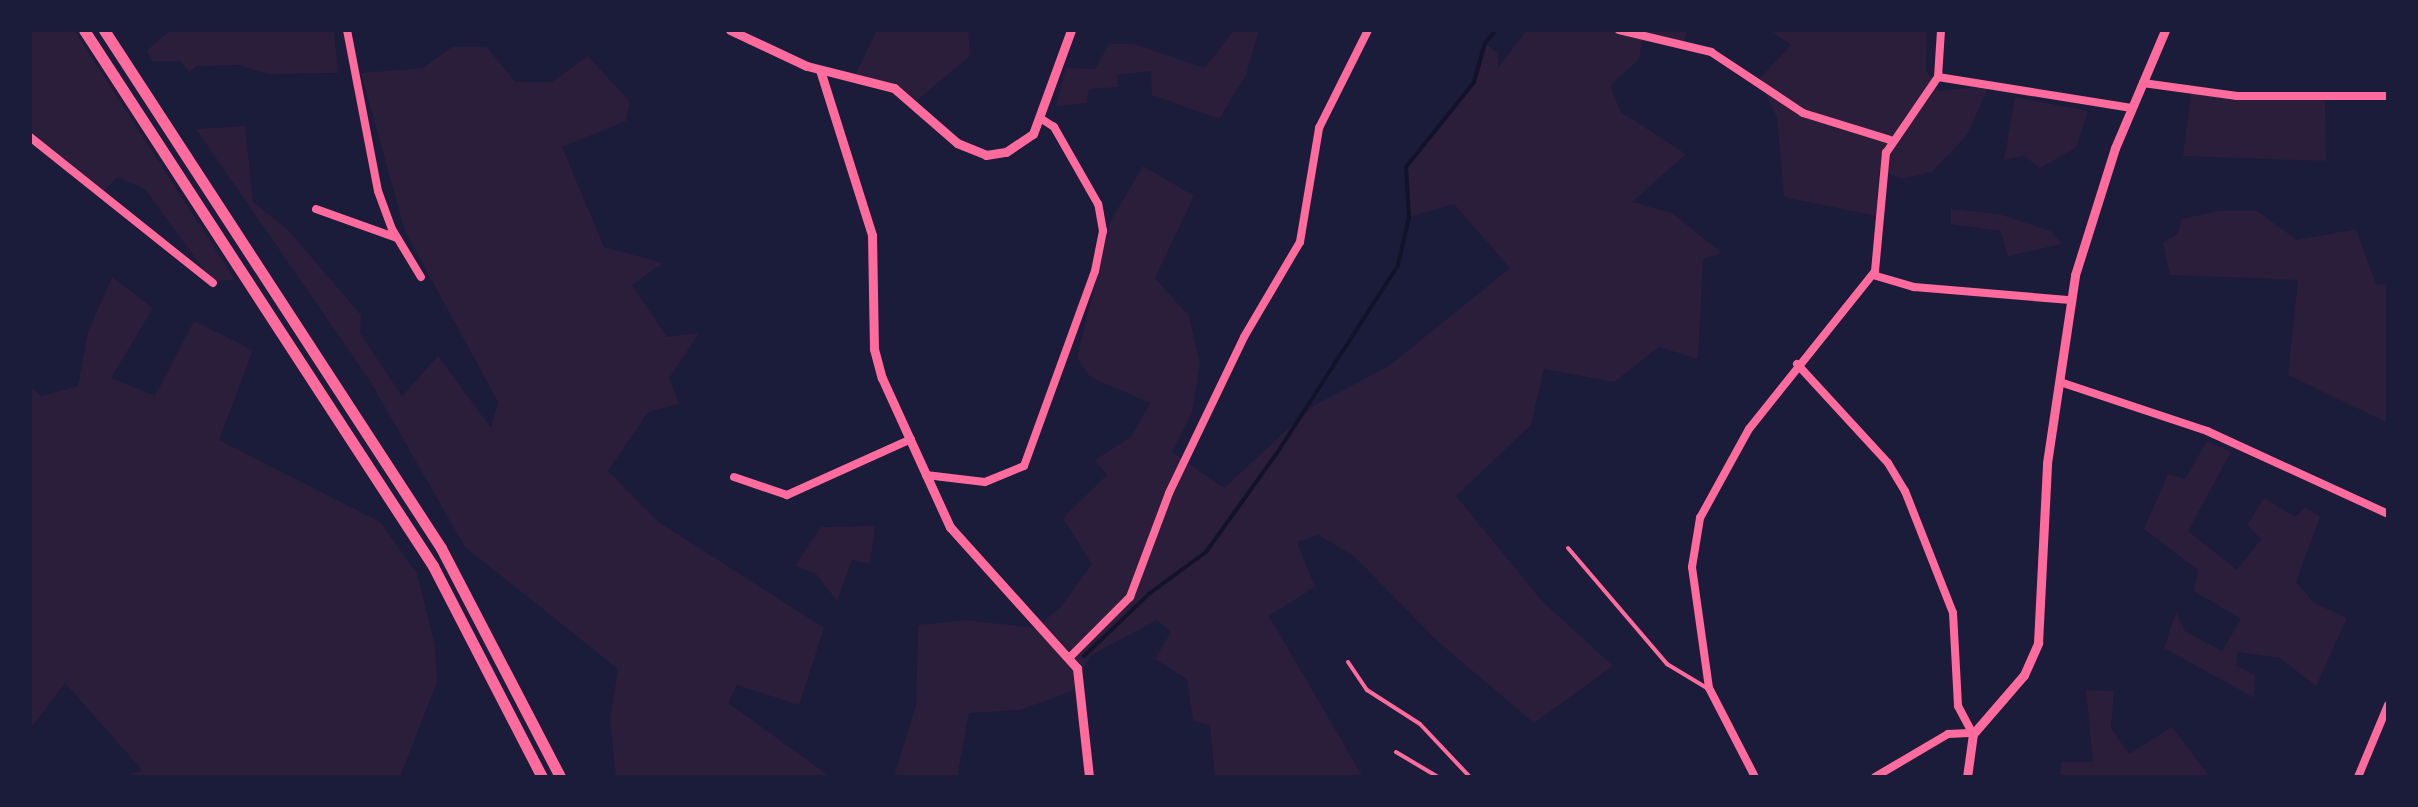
<!DOCTYPE html>
<html>
<head>
<meta charset="utf-8">
<style>
  body { margin:0 }
  #map { position:relative; width:2418px; height:807px; overflow:hidden; background:#1b1b3a; font-family:"Noto Serif",serif }
  div>[style] { position:absolute }
  .green>* { inset:0; background:#2a1e3b }
  .stream>* { height:4px; margin:-2px; padding:0 2px; transform-origin:2px; border-radius:2px; background:#12122b }
  .service>* { height:4px; margin:-2px; padding:0 2px; transform-origin:2px; border-radius:2px; background:#ff6b9d }
  .minor>* { height:8px; margin:-4px; padding:0 4px; transform-origin:4px; border-radius:4px; background:#ff6b9d }
  .tertiary>* { height:9px; margin:-4.5px; padding:0 4.5px; transform-origin:4.5px; border-radius:4.5px; background:#ff6b9d }
  .trunk>* { height:11px; margin:-5.5px; padding:0 5.5px; transform-origin:5.5px; border-radius:5.5px; background:#ff6b9d }
  span { translate:-50% -50%; white-space:nowrap; text-align:center; line-height:1.15; -webkit-text-stroke:10px #1b1b3a; paint-order:stroke }
  .frame { position:absolute; inset:0; border:32px solid #1b1b3a; pointer-events:none }
</style>
</head>
<body>
<div id="map">
  <div class="green">
    <i style="clip-path:polygon(30px 30px,74px 30px,235px 280px,212px 281px,145px 189px,118px 177px,101px 193px,30px 137px)"></i>
    <i style="clip-path:polygon(171px 30px,334px 30px,338px 73px,268px 74px,239px 65px,197px 66px,189px 72px,180px 61px,152px 61px,147px 50px)"></i>
    <i style="clip-path:polygon(877px 30px,968px 30px,970px 56px,915px 102px,855px 75px)"></i>
    <i style="clip-path:polygon(1234px 30px,1259px 30px,1246px 75px,1219px 119px,1152px 95px,1151px 71px,1117px 75px,1118px 87px,1089px 89px,1087px 103px,1056px 106px,1066px 68px,1095px 69px,1109px 44px,1134px 44px,1205px 68px)"></i>
    <i style="clip-path:polygon(1527px 30px,1687px 30px,1683px 46px,1642px 41px,1639px 59px,1610px 86px,1621px 112px,1686px 154px,1632px 202px,1672px 213px,1722px 253px,1703px 259px,1698px 359px,1659px 347px,1614px 382px,1544px 369px,1531px 425px,1456px 496px,1542px 601px,1613px 666px,1534px 723px,1436px 640px,1354px 556px,1318px 535px,1297px 542px,1315px 587px,1269px 616px,1363px 777px,1215px 777px,1210px 725px,1193px 721px,1187px 679px,1155px 659px,1171px 632px,1157px 620px,1090px 656px,1072px 691px,1020px 710px,969px 713px,957px 777px,894px 777px,916px 705px,918px 625px,966px 620px,1035px 628px,1060px 608px,1092px 564px,1063px 518px,1107px 475px,1095px 460px,1131px 437px,1150px 403px,1090px 377px,1077px 358px,1110px 222px,1143px 166px,1194px 196px,1155px 278px,1189px 316px,1200px 364px,1192px 412px,1172px 452px,1224px 488px,1313px 406px,1389px 366px,1510px 268px,1454px 204px,1409px 217px,1406px 167px,1474px 82px,1485px 43px,1498px 53px,1498px 68px)"></i>
    <i style="clip-path:polygon(1770px 30px,1927px 30px,1926px 69px,1938px 91px,1989px 86px,1967px 135px,1932px 172px,1902px 179px,1879px 170px,1876px 216px,1784px 197px,1777px 118px,1759px 79px,1791px 45px)"></i>
    <i style="clip-path:polygon(452px 47px,487px 47px,515px 82px,552px 82px,588px 56px,630px 102px,626px 121px,562px 147px,604px 247px,663px 263px,632px 285px,667px 337px,699px 333px,669px 378px,679px 404px,648px 412px,608px 471px,657px 521px,824px 628px,799px 705px,737px 685px,728px 703px,831px 777px,616px 777px,610px 719px,618px 669px,465px 547px,370px 381px,196px 129px,245px 126px,253px 202px,288px 230px,361px 315px,360px 333px,402px 396px,438px 356px,491px 428px,498px 402px,405px 231px,361px 73px,423px 68px)"></i>
    <i style="clip-path:polygon(2191px 93px,2325px 96px,2326px 161px,2183px 156px)"></i>
    <i style="clip-path:polygon(2015px 97px,2088px 111px,2076px 148px,2040px 168px,2024px 156px,2004px 160px)"></i>
    <i style="clip-path:polygon(1951px 209px,1999px 214px,2051px 231px,2062px 244px,2008px 256px,2001px 231px,1951px 224px)"></i>
    <i style="clip-path:polygon(2218px 211px,2257px 211px,2297px 240px,2356px 229px,2376px 284px,2388px 285px,2388px 423px,2288px 375px,2298px 280px,2170px 275px,2163px 243px,2178px 233px,2181px 219px)"></i>
    <i style="clip-path:polygon(112px 277px,153px 308px,111px 378px,155px 396px,194px 321px,253px 350px,219px 440px,380px 522px,417px 573px,435px 645px,437px 682px,400px 777px,124px 777px,142px 770px,65px 683px,30px 729px,30px 386px,41px 396px,78px 386px,88px 332px)"></i>
    <i style="clip-path:polygon(2207px 441px,2231px 452px,2188px 531px,2237px 570px,2261px 539px,2247px 525px,2264px 498px,2295px 517px,2305px 507px,2320px 517px,2296px 582px,2314px 603px,2347px 618px,2316px 686px,2280px 658px,2238px 652px,2236px 666px,2255px 675px,2254px 698px,2164px 648px,2176px 612px,2185px 631px,2222px 651px,2241px 619px,2194px 591px,2198px 570px,2144px 529px,2168px 474px,2185px 479px)"></i>
    <i style="clip-path:polygon(875px 526px,870px 564px,852px 560px,837px 601px,816px 574px,795px 566px,821px 527px)"></i>
    <i style="clip-path:polygon(2086px 690px,2114px 691px,2111px 728px,2129px 754px,2172px 727px,2210px 777px,2060px 777px,2061px 762px,2093px 762px)"></i>
  </div>
  <div class="stream">
    <i style="left:1084px;top:656px;width:91px;rotate:-43.7deg"></i>
    <i style="left:1150px;top:593px;width:69px;rotate:-36.2deg"></i>
    <i style="left:1206px;top:552px;width:122px;rotate:-54.4deg"></i>
    <i style="left:1277px;top:453px;width:224px;rotate:-57.2deg"></i>
    <i style="left:1398px;top:265px;width:49px;rotate:-77.1deg"></i>
    <i style="left:1409px;top:217px;width:50px;rotate:-93.4deg"></i>
    <i style="left:1406px;top:167px;width:109px;rotate:-51.3deg"></i>
    <i style="left:1474px;top:82px;width:41px;rotate:-74.2deg"></i>
    <i style="left:1485px;top:43px;width:17px;rotate:-50deg"></i>
  </div>
  <div class="service">
    <i style="left:1568px;top:548px;width:153px;rotate:49.5deg"></i>
    <i style="left:1667px;top:664px;width:47px;rotate:31deg"></i>
    <i style="left:1348px;top:662px;width:34px;rotate:56deg"></i>
    <i style="left:1367px;top:690px;width:63px;rotate:32.7deg"></i>
    <i style="left:1420px;top:724px;width:73px;rotate:46.7deg"></i>
    <i style="left:1396px;top:752px;width:49px;rotate:30.8deg"></i>
  </div>
  <div class="minor">
    <i style="left:347px;top:30px;width:164px;rotate:79.1deg"></i>
    <i style="left:378px;top:191px;width:40px;rotate:69.8deg"></i>
    <i style="left:392px;top:229px;width:56px;rotate:58.9deg"></i>
    <i style="left:1619px;top:30px;width:95px;rotate:13.4deg"></i>
    <i style="left:1711px;top:52px;width:110px;rotate:33.5deg"></i>
    <i style="left:1803px;top:113px;width:91px;rotate:17.2deg"></i>
    <i style="left:1938px;top:77px;width:196px;rotate:9.1deg"></i>
    <i style="left:2143px;top:83px;width:95px;rotate:7.9deg"></i>
    <i style="left:2237px;top:96px;width:151px"></i>
    <i style="left:30px;top:137px;width:234px;rotate:38.6deg"></i>
    <i style="left:316px;top:209px;width:86px;rotate:19.7deg"></i>
    <i style="left:1873px;top:275px;width:43px;rotate:16.3deg"></i>
    <i style="left:1914px;top:287px;width:157px;rotate:4.8deg"></i>
    <i style="left:1797px;top:364px;width:134px;rotate:47.4deg"></i>
    <i style="left:1888px;top:463px;width:33px;rotate:59deg"></i>
    <i style="left:1905px;top:491px;width:131px;rotate:68.5deg"></i>
    <i style="left:1953px;top:613px;width:93px;rotate:86.9deg"></i>
    <i style="left:1958px;top:706px;width:32px;rotate:62deg"></i>
    <i style="left:2060px;top:382px;width:155px;rotate:18.4deg"></i>
    <i style="left:2207px;top:431px;width:199px;rotate:24.6deg"></i>
    <i style="left:926px;top:475px;width:59px;rotate:6.8deg"></i>
    <i style="left:985px;top:482px;width:42px;rotate:-22.3deg"></i>
    <i style="left:1024px;top:466px;width:208px;rotate:-70deg"></i>
    <i style="left:1095px;top:271px;width:41px;rotate:-78.7deg"></i>
    <i style="left:1103px;top:231px;width:27px;rotate:-100deg"></i>
    <i style="left:1098px;top:204px;width:89px;rotate:-119.7deg"></i>
    <i style="left:1054px;top:127px;width:17px;rotate:-147deg"></i>
    <i style="left:734px;top:477px;width:56px;rotate:18.8deg"></i>
    <i style="left:787px;top:495px;width:136px;rotate:-24.3deg"></i>
    <i style="left:1070px;top:657px;width:85px;rotate:-45deg"></i>
    <i style="left:1130px;top:597px;width:111px;rotate:-69.4deg"></i>
    <i style="left:1169px;top:493px;width:173px;rotate:-64.3deg"></i>
    <i style="left:1244px;top:337px;width:110px;rotate:-59.5deg"></i>
    <i style="left:1300px;top:242px;width:116px;rotate:-80.5deg"></i>
    <i style="left:1319px;top:128px;width:110px;rotate:-63.4deg"></i>
    <i style="left:1755px;top:777px;width:100px;rotate:-117.3deg"></i>
    <i style="left:1709px;top:688px;width:122px;rotate:-98deg"></i>
    <i style="left:1692px;top:567px;width:50px;rotate:-80.7deg"></i>
    <i style="left:1700px;top:518px;width:102px;rotate:-61.2deg"></i>
    <i style="left:1749px;top:429px;width:202px;rotate:-51.4deg"></i>
    <i style="left:1875px;top:271px;width:119px;rotate:-84.7deg"></i>
    <i style="left:1886px;top:153px;width:92px;rotate:-55.6deg"></i>
    <i style="left:1938px;top:77px;width:47px;rotate:-86.3deg"></i>
    <i style="left:1875px;top:777px;width:85px;rotate:-30.5deg"></i>
    <i style="left:1948px;top:734px;width:21px;rotate:-3deg"></i>
    <i style="left:2358px;top:777px;width:78px;rotate:-67.4deg"></i>
  </div>
  <div class="tertiary">
    <i style="left:730px;top:30px;width:85px;rotate:25.1deg"></i>
    <i style="left:807px;top:66px;width:90px;rotate:14.2deg"></i>
    <i style="left:894px;top:88px;width:84px;rotate:41.1deg"></i>
    <i style="left:957px;top:143px;width:31px;rotate:22deg"></i>
    <i style="left:986px;top:155px;width:20px;rotate:-9deg"></i>
    <i style="left:1006px;top:152px;width:32px;rotate:-34deg"></i>
    <i style="left:1033px;top:134px;width:111px;rotate:-69.9deg"></i>
    <i style="left:820px;top:70px;width:173px;rotate:72.5deg"></i>
    <i style="left:872px;top:235px;width:114px;rotate:89deg"></i>
    <i style="left:874px;top:349px;width:30px;rotate:75deg"></i>
    <i style="left:882px;top:378px;width:164px;rotate:65.5deg"></i>
    <i style="left:950px;top:527px;width:190px;rotate:48deg"></i>
    <i style="left:1077px;top:668px;width:110px;rotate:83.7deg"></i>
    <i style="left:1967px;top:777px;width:43px;rotate:-82.1deg"></i>
    <i style="left:1973px;top:734px;width:78px;rotate:-49.2deg"></i>
    <i style="left:2024px;top:675px;width:35px;rotate:-66deg"></i>
    <i style="left:2038px;top:643px;width:180px;rotate:-87.1deg"></i>
    <i style="left:2047px;top:463px;width:190px;rotate:-81.5deg"></i>
    <i style="left:2075px;top:275px;width:133px;rotate:-72.5deg"></i>
    <i style="left:2115px;top:148px;width:128px;rotate:-67deg"></i>
  </div>
  <div class="trunk">
    <i style="left:84px;top:30px;width:640px;rotate:56.93deg"></i>
    <i style="left:433px;top:566px;width:237px;rotate:62.7deg"></i>
    <i style="left:104px;top:30px;width:618px;rotate:56.95deg"></i>
    <i style="left:441px;top:548px;width:258px;rotate:62.5deg"></i>
  </div>
  <div class="frame"></div>
</div>
</body>
</html>
